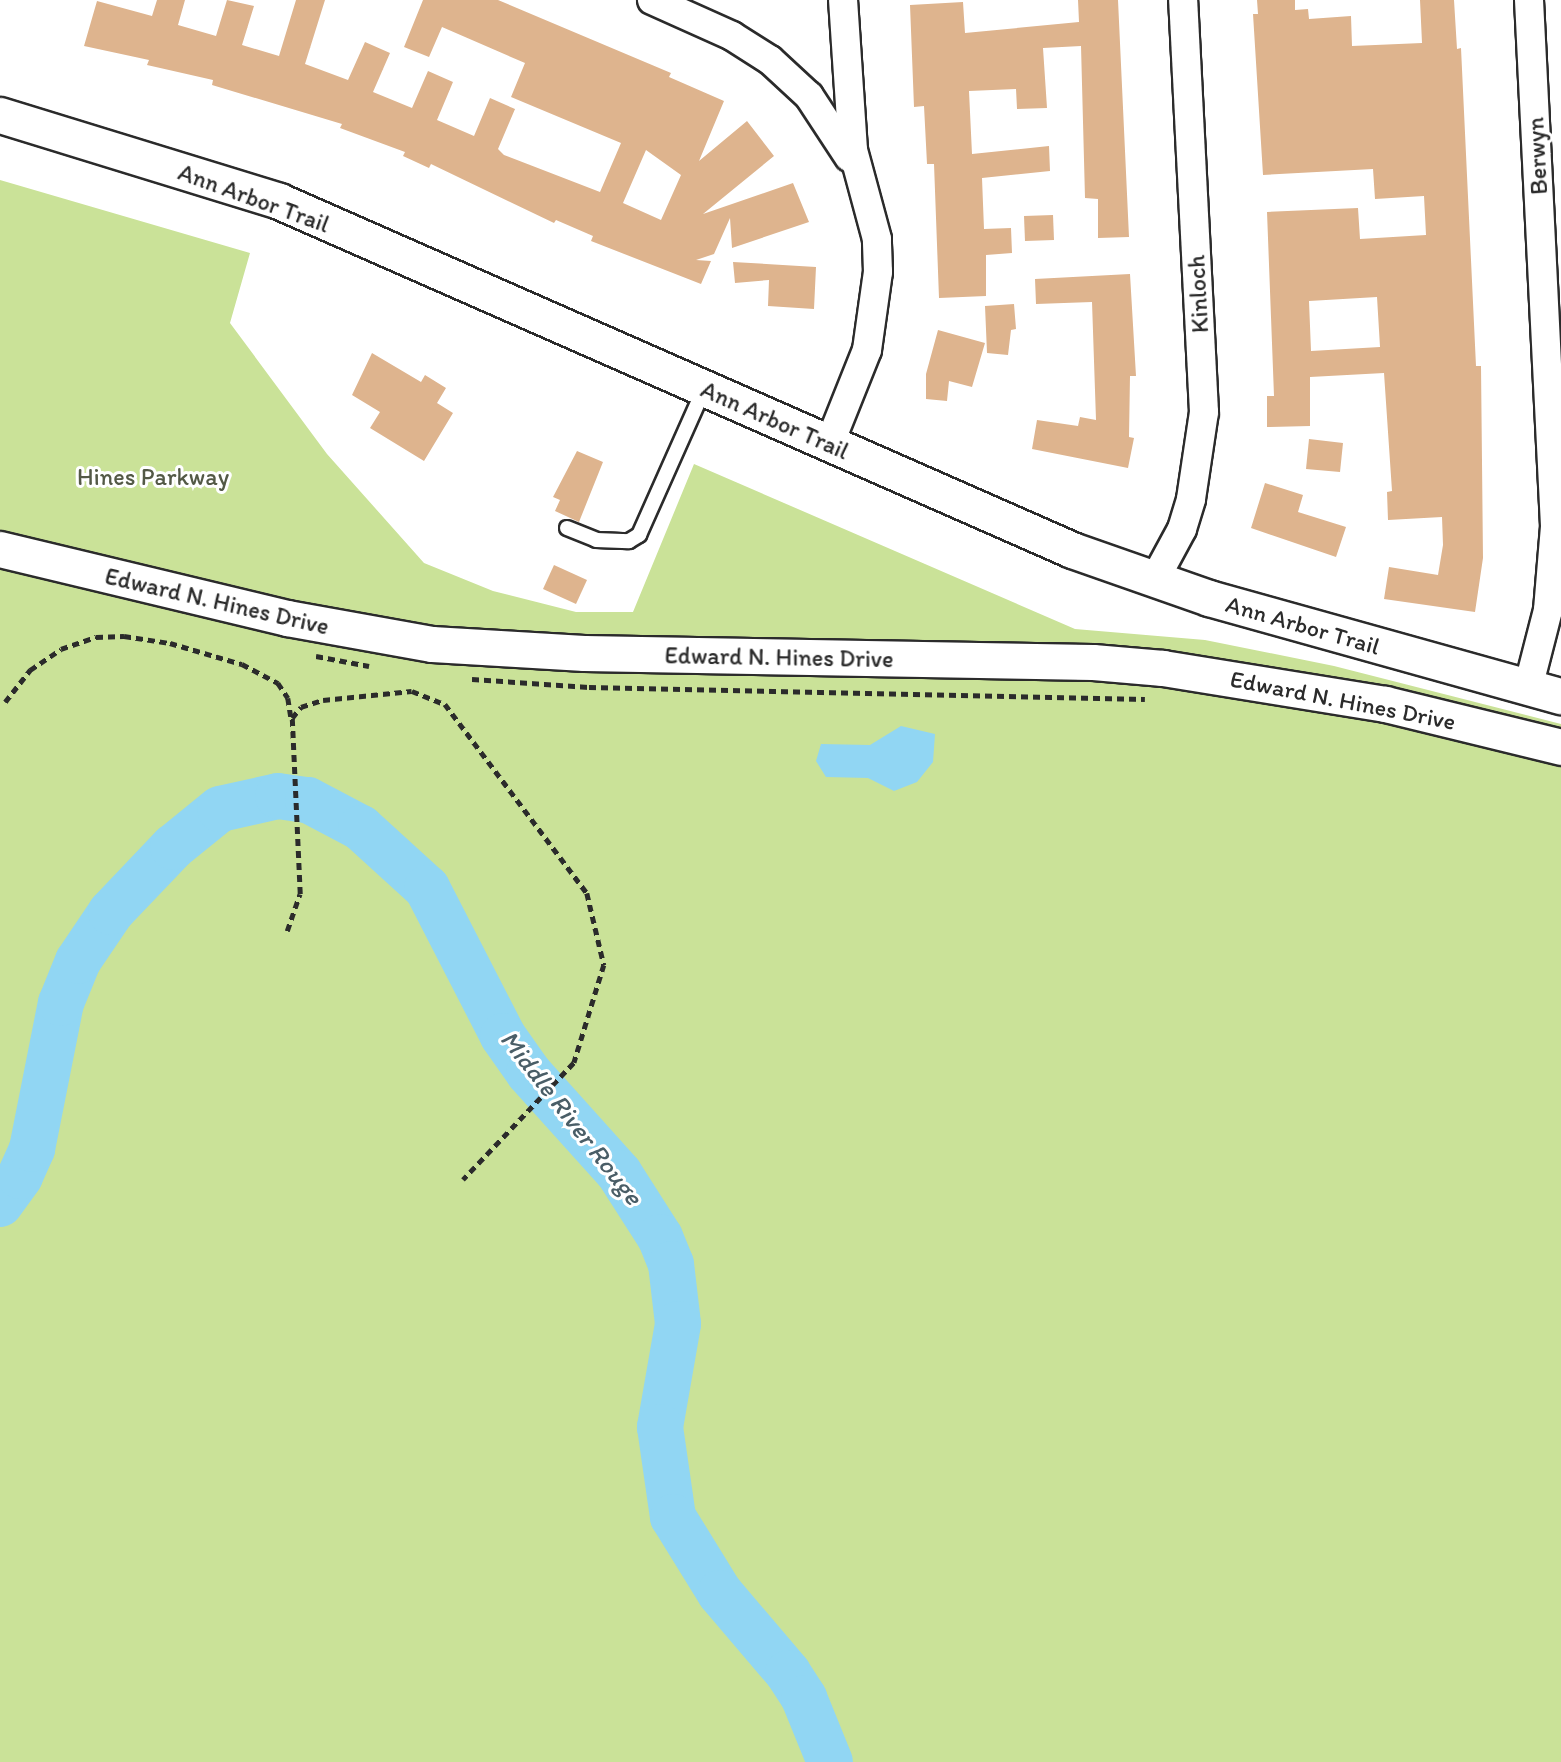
<!DOCTYPE html>
<html>
<head>
<meta charset="utf-8">
<style>
  body { margin:0 }
  #map { position:relative; width:1561px; height:1762px; overflow:hidden; background:#fff; font-family:Itim,sans-serif }
  div>[style] { position:absolute }
  .green>* { inset:0; background:#cae298 }
  .water>* { inset:0; background:#91d6f3 }
  .river>* { height:46px; margin:-23px; padding:0 23px; transform-origin:23px; border-radius:23px; background:#91d6f3 }
  .building>* { inset:0; background:#deb48e }
  .path>* { height:4.5px; margin-top:-2.25px; transform-origin:0; background:repeating-linear-gradient(90deg,#2b2b2b 0 7px,transparent 0 12px) }
  .roads { filter:drop-shadow(2px 0 #2b2b2b) drop-shadow(-2px 0 #2b2b2b) drop-shadow(0 2px #2b2b2b) drop-shadow(0 -2px #2b2b2b) }
  .service>* { height:14px; margin:-7px; padding:0 7px; transform-origin:7px; border-radius:7px; background:#fff }
  .minor>* { height:28px; margin:-14px; padding:0 14px; transform-origin:14px; border-radius:14px; background:#fff }
  .tertiary>* { height:35px; margin:-17.5px; padding:0 17.5px; transform-origin:17.5px; border-radius:17.5px; background:#fff }
  span { translate:-50% -50%; white-space:nowrap; text-align:center; line-height:1.15; -webkit-text-stroke:6px #fff; paint-order:stroke }
  .street-label { font-size:24px; color:#2b2b2b }
  .park-label { font-size:24px; color:#535946 }
  .water-label { font-size:26px; color:#4a5e67; font-style:italic }
</style>
</head>
<body>
<div id="map">
  <div class="green">
    <i style="clip-path:polygon(0 180px,250px 253px,230px 323px,327px 454px,424px 563px,493px 591px,576px 612px,633px 612px,694px 464px,1075px 629px,1205px 640px,1334px 666px,1561px 724px,1561px 1762px,0 1762px)"></i>
  </div>
  <div class="water">
    <i style="clip-path:polygon(901px 726px,935px 734px,933px 762px,917px 782px,894px 791px,868px 778px,826px 777px,816px 761px,821px 744px,870px 745px)"></i>
  </div>
  <div class="river">
    <i style="left:0;top:1204px;width:34px;rotate:-54deg"></i>
    <i style="left:20px;top:1176px;width:30px;rotate:-66deg"></i>
    <i style="left:32px;top:1149px;width:149px;rotate:-78.8deg"></i>
    <i style="left:61px;top:1003px;width:45px;rotate:-68deg"></i>
    <i style="left:78px;top:961px;width:59px;rotate:-56deg"></i>
    <i style="left:111px;top:912px;width:90px;rotate:-46.4deg"></i>
    <i style="left:173px;top:847px;width:60px;rotate:-39deg"></i>
    <i style="left:220px;top:809px;width:59px;rotate:-12.6deg"></i>
    <i style="left:278px;top:796px;width:30px;rotate:8deg"></i>
    <i style="left:308px;top:800px;width:60px;rotate:27.8deg"></i>
    <i style="left:361px;top:828px;width:89px;rotate:42.3deg"></i>
    <i style="left:427px;top:888px;width:166px;rotate:62.8deg"></i>
    <i style="left:503px;top:1036px;width:45px;rotate:54.9deg"></i>
    <i style="left:529px;top:1073px;width:135px;rotate:48deg"></i>
    <i style="left:619px;top:1173px;width:76px;rotate:57.4deg"></i>
    <i style="left:660px;top:1237px;width:29px;rotate:68deg"></i>
    <i style="left:671px;top:1264px;width:60px;rotate:83.3deg"></i>
    <i style="left:678px;top:1324px;width:105px;rotate:99.9deg"></i>
    <i style="left:660px;top:1427px;width:91px;rotate:81.8deg"></i>
    <i style="left:673px;top:1517px;width:89px;rotate:58.3deg"></i>
    <i style="left:720px;top:1593px;width:105px;rotate:49.6deg"></i>
    <i style="left:788px;top:1673px;width:30px;rotate:57deg"></i>
    <i style="left:804px;top:1698px;width:69px;rotate:67.9deg"></i>
  </div>
  <div class="building">
    <i style="clip-path:polygon(evenodd,157px 0,185px 0,178px 25px,216px 36px,227px 0,254px 6px,242px 45px,279px 56px,296px 0,325px 0,305px 64px,348px 80px,365px 42px,390px 53px,373px 92px,412px 108px,428px 71px,453px 82px,437px 120px,474px 136px,490px 98px,515px 109px,498px 149px,504px 155px,600px 192px,621px 143px,511px 97px,525px 63px,442px 27px,429px 57px,404px 47px,423px 0,498px 0,671px 73px,669px 77px,724px 101px,699px 161px,747px 121px,774px 156px,703px 214px,793px 183px,809px 222px,732px 248px,730px 218px,714px 254px,696px 260px,711px 261px,701px 284px,591px 241px,593px 236px,556px 220px,554px 223px,431px 164px,429px 168px,403px 156px,405px 152px,340px 128px,342px 124px,212px 85px,213px 80px,147px 65px,149px 60px,84px 46px,97px 1px,152px 16px,157px 0,646px 150px,681px 175px,661px 220px,623px 203px,646px 150px)"></i>
    <i style="clip-path:polygon(1078px 0,1118px 0,1129px 237px,1098px 238px,1098px 199px,1085px 198px,1081px 46px,1043px 48px,1047px 108px,1017px 109px,1016px 89px,969px 91px,972px 154px,1049px 146px,1050px 171px,982px 178px,984px 229px,1011px 228px,1012px 253px,986px 255px,986px 296px,939px 298px,934px 164px,927px 164px,924px 106px,914px 107px,910px 5px,963px 2px,965px 33px,1079px 22px)"></i>
    <i style="clip-path:polygon(evenodd,1257px 0,1295px 0,1295px 10px,1308px 9px,1309px 19px,1351px 16px,1352px 46px,1422px 43px,1420px 0,1454px 0,1457px 49px,1461px 48px,1476px 366px,1481px 366px,1483px 558px,1475px 612px,1384px 599px,1389px 567px,1438px 575px,1443px 545px,1442px 517px,1388px 520px,1387px 492px,1392px 491px,1384px 373px,1310px 377px,1310px 426px,1267px 427px,1267px 396px,1274px 396px,1267px 212px,1358px 208px,1360px 239px,1426px 235px,1424px 196px,1375px 199px,1373px 169px,1263px 175px,1253px 14px,1258px 14px,1257px 0,1377px 297px,1380px 347px,1311px 351px,1309px 301px,1377px 297px)"></i>
    <i style="clip-path:polygon(1053px 215px,1054px 240px,1025px 241px,1024px 216px)"></i>
    <i style="clip-path:polygon(733px 262px,816px 267px,814px 309px,768px 306px,769px 280px,735px 283px)"></i>
    <i style="clip-path:polygon(1130px 274px,1136px 376px,1130px 376px,1129px 437px,1134px 438px,1128px 468px,1032px 449px,1037px 420px,1078px 426px,1080px 417px,1096px 420px,1092px 302px,1036px 304px,1035px 279px)"></i>
    <i style="clip-path:polygon(1014px 304px,1016px 329px,1011px 330px,1008px 355px,987px 353px,985px 306px)"></i>
    <i style="clip-path:polygon(938px 330px,985px 343px,972px 387px,949px 381px,947px 401px,926px 399px,926px 374px)"></i>
    <i style="clip-path:polygon(372px 353px,421px 382px,425px 375px,446px 388px,437px 403px,453px 413px,424px 461px,370px 428px,380px 412px,352px 395px)"></i>
    <i style="clip-path:polygon(1309px 439px,1343px 443px,1340px 472px,1306px 469px)"></i>
    <i style="clip-path:polygon(577px 451px,603px 462px,579px 522px,555px 511px,560px 500px,553px 497px)"></i>
    <i style="clip-path:polygon(1265px 483px,1303px 495px,1298px 512px,1346px 527px,1336px 557px,1251px 528px)"></i>
    <i style="clip-path:polygon(554px 565px,587px 580px,576px 604px,543px 589px)"></i>
  </div>
  <div class="path">
    <i style="left:316px;top:656px;width:54px;rotate:10.7deg"></i>
    <i style="left:472px;top:679px;width:117px;rotate:3.9deg"></i>
    <i style="left:589px;top:687px;width:556px;rotate:1.24deg"></i>
    <i style="left:5px;top:702px;width:41px;rotate:-52deg"></i>
    <i style="left:30px;top:670px;width:37px;rotate:-34deg"></i>
    <i style="left:61px;top:649px;width:37px;rotate:-19deg"></i>
    <i style="left:96px;top:637px;width:28px;rotate:-2deg"></i>
    <i style="left:124px;top:636px;width:47px;rotate:8.7deg"></i>
    <i style="left:170px;top:643px;width:75px;rotate:16.3deg"></i>
    <i style="left:242px;top:664px;width:41px;rotate:27.8deg"></i>
    <i style="left:278px;top:683px;width:18px;rotate:56deg"></i>
    <i style="left:288px;top:698px;width:19px;rotate:81deg"></i>
    <i style="left:287px;top:931px;width:39px;rotate:-71deg"></i>
    <i style="left:300px;top:894px;width:176px;rotate:-92.6deg"></i>
    <i style="left:292px;top:718px;width:14px;rotate:-51deg"></i>
    <i style="left:301px;top:707px;width:23px;rotate:-18deg"></i>
    <i style="left:323px;top:700px;width:89px;rotate:-5.8deg"></i>
    <i style="left:412px;top:691px;width:35px;rotate:22deg"></i>
    <i style="left:445px;top:704px;width:236px;rotate:53.1deg"></i>
    <i style="left:587px;top:893px;width:74px;rotate:76.7deg"></i>
    <i style="left:604px;top:965px;width:102px;rotate:107deg"></i>
    <i style="left:574px;top:1063px;width:161px;rotate:133.5deg"></i>
  </div>
  <div class="roads">
    <div class="service">
      <i style="left:567px;top:528px;width:31px;rotate:22deg"></i>
      <i style="left:596px;top:540px;width:33px;rotate:2deg"></i>
      <i style="left:629px;top:541px;width:12px;rotate:-31deg"></i>
      <i style="left:639px;top:535px;width:160px;rotate:-66deg"></i>
    </div>
    <div class="minor">
      <i style="left:652px;top:0;width:88px;rotate:24.2deg"></i>
      <i style="left:732px;top:36px;width:45px;rotate:32.3deg"></i>
      <i style="left:770px;top:60px;width:53px;rotate:42.7deg"></i>
      <i style="left:809px;top:96px;width:73px;rotate:56.7deg"></i>
      <i style="left:829px;top:445px;width:102px;rotate:-68.2deg"></i>
      <i style="left:867px;top:350px;width:79px;rotate:-82deg"></i>
      <i style="left:878px;top:272px;width:33px;rotate:-92deg"></i>
      <i style="left:877px;top:239px;width:92px;rotate:-105.1deg"></i>
      <i style="left:853px;top:150px;width:150px;rotate:-93.8deg"></i>
      <i style="left:1155px;top:579px;width:57px;rotate:-61.6deg"></i>
      <i style="left:1182px;top:529px;width:31px;rotate:-73deg"></i>
      <i style="left:1191px;top:499px;width:88px;rotate:-81.5deg"></i>
      <i style="left:1204px;top:412px;width:413px;rotate:-92.9deg"></i>
      <i style="left:1528px;top:688px;width:81px;rotate:-75.6deg"></i>
      <i style="left:1548px;top:610px;width:84px;rotate:-85.2deg"></i>
      <i style="left:1555px;top:526px;width:527px;rotate:-92.83deg"></i>
    </div>
    <div class="tertiary">
      <i style="left:0;top:115px;width:292px;rotate:17.1deg"></i>
      <i style="left:279px;top:201px;width:866px;rotate:23.75deg"></i>
      <i style="left:1072px;top:550px;width:145px;rotate:19.3deg"></i>
      <i style="left:1209px;top:598px;width:365px;rotate:15.6deg"></i>
      <i style="left:0;top:549px;width:295px;rotate:13.5deg"></i>
      <i style="left:287px;top:618px;width:147px;rotate:10.2deg"></i>
      <i style="left:432px;top:644px;width:152px;rotate:3.4deg"></i>
      <i style="left:584px;top:653px;width:509px;rotate:1.01deg"></i>
      <i style="left:1093px;top:662px;width:70px;rotate:4.9deg"></i>
      <i style="left:1163px;top:668px;width:225px;rotate:9.2deg"></i>
      <i style="left:1385px;top:704px;width:181px;rotate:13.7deg"></i>
    </div>
  </div>
  <div class="street-label">
    <span style="left:1537px;top:156px;rotate:-93deg">Berwyn</span>
    <span style="left:254px;top:198px;rotate:20deg">Ann Arbor Trail</span>
    <span style="left:1198px;top:294px;rotate:-93deg">Kinloch</span>
    <span style="left:775px;top:420px;rotate:24deg">Ann Arbor Trail</span>
    <span style="left:217px;top:601px;rotate:13deg">Edward N. Hines Drive</span>
    <span style="left:1303px;top:625px;rotate:16deg">Ann Arbor Trail</span>
    <span style="left:779px;top:657px;rotate:1deg">Edward N. Hines Drive</span>
    <span style="left:1343px;top:700px;rotate:11deg">Edward N. Hines Drive</span>
  </div>
  <div class="park-label">
    <span style="left:153px;top:477px">Hines Parkway</span>
  </div>
  <div class="water-label">
    <span style="left:571px;top:1118px;rotate:52deg">Middle River Rouge</span>
  </div>
</div>
</body>
</html>
